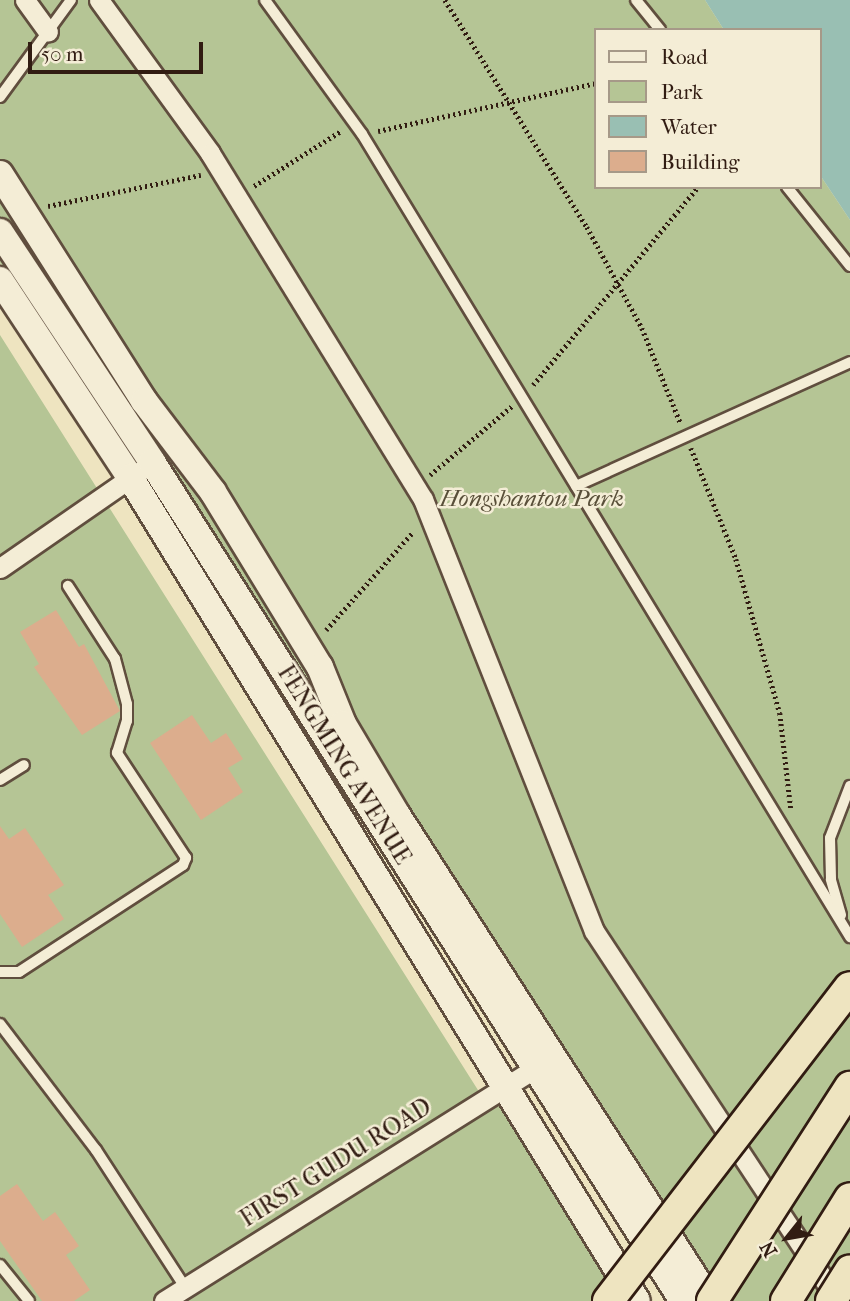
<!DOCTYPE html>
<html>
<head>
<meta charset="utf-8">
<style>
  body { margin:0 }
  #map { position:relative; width:850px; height:1301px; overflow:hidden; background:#eee4c0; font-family:"IM FELL French Canon",serif }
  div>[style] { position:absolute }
  .green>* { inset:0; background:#b5c595 }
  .water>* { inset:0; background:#99bfb3 }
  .building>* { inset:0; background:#dcad8d }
  .path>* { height:4.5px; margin-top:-2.25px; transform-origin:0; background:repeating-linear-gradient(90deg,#311c12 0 2px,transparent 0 5.5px) }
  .roads { filter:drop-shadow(2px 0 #604e3e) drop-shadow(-2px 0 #604e3e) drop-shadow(0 2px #604e3e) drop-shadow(0 -2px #604e3e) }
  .lane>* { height:10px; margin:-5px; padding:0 5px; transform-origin:5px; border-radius:5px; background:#f4edd6 }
  .street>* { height:19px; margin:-9.5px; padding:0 9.5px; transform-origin:9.5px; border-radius:9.5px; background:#f4edd6 }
  .secondary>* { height:26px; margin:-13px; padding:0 13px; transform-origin:13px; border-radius:13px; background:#f4edd6 }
  .bridges { filter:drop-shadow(2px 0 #311c12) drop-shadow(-2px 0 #311c12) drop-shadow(0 2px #311c12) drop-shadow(0 -2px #311c12) }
  .primary-bridge>* { height:30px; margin:-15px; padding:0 15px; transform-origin:15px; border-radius:15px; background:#eee4c0 }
  span { translate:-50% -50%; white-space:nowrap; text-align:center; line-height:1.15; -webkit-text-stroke:5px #f4edd6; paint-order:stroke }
  .park-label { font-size:24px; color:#594f39; font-style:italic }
  .street-label { font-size:24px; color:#311c12 }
  .legend { position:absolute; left:594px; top:28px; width:228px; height:161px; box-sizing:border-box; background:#f4edd6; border:2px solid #a69988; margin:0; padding:9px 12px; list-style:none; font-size:21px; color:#311c12 }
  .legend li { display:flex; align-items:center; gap:14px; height:35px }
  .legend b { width:35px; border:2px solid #a69988 }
  .north { position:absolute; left:752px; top:1203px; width:70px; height:70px; -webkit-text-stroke:5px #f4edd6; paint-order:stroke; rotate:239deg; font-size:19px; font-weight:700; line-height:28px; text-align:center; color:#311c12 }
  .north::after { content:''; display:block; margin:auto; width:24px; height:32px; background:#311c12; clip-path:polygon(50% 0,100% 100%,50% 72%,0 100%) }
  .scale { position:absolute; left:28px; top:42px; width:175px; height:32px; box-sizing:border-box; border:4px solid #311c12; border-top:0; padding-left:9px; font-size:21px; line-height:24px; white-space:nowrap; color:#311c12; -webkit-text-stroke:5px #f4edd6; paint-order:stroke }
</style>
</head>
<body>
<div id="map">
  <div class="green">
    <i style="clip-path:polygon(0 0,705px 0,724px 30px,596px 30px,596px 187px,820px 187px,820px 175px,850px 220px,850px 1301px,675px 1301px,0 263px)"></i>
    <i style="clip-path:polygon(0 335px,483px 1098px,504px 1086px,637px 1301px,0 1301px)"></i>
  </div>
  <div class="water">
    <i style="clip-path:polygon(705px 0,850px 0,850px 220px,820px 175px,820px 30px,724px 30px)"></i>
  </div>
  <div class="building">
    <i style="clip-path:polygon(56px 610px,79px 647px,84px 644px,120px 711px,82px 735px,34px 667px,39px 664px,20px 632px)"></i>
    <i style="clip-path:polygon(192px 715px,211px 743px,226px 733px,243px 759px,228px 768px,243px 792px,201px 820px,150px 743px)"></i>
    <i style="clip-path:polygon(0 826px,9px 839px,25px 828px,64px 885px,48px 895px,64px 919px,22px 947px,0 914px)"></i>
    <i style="clip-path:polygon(17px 1184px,43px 1221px,55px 1212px,79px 1246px,66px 1255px,90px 1290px,74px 1301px,42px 1301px,0 1241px,0 1196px)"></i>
  </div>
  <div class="path">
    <i style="left:445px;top:0;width:268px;rotate:58deg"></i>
    <i style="left:587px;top:227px;width:115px;rotate:61.4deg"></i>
    <i style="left:642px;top:328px;width:104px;rotate:67.9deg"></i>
    <i style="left:378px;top:131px;width:223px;rotate:-12.4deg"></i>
    <i style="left:254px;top:186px;width:103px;rotate:-32.3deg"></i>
    <i style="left:48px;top:206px;width:156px;rotate:-11.5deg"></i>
    <i style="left:533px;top:385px;width:258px;rotate:-50.2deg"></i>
    <i style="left:691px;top:448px;width:120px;rotate:67.9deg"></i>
    <i style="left:736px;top:559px;width:160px;rotate:74.1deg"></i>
    <i style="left:780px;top:713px;width:97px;rotate:83.5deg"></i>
    <i style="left:430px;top:475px;width:107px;rotate:-40.1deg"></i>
    <i style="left:326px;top:630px;width:131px;rotate:-48.4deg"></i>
  </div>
  <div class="roads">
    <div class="lane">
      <i style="left:265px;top:0;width:165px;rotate:54.1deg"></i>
      <i style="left:362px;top:134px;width:940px;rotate:58.71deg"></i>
      <i style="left:636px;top:0;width:38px;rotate:51deg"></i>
      <i style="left:0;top:97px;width:120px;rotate:-53.8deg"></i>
      <i style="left:787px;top:187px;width:101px;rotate:51.4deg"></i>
      <i style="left:576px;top:486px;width:301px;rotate:-24.3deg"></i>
      <i style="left:0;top:780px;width:28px;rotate:-32deg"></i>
      <i style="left:841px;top:915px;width:37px;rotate:-106deg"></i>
      <i style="left:831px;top:879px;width:41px;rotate:-91.4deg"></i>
      <i style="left:830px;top:838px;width:56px;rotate:-69deg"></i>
      <i style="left:0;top:972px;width:19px"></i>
      <i style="left:19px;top:972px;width:196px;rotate:-33.1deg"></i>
      <i style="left:183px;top:865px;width:8px;rotate:-67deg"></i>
      <i style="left:186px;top:858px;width:126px;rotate:-123.3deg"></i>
      <i style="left:117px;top:753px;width:34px;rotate:-73deg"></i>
      <i style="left:127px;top:721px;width:17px;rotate:-90deg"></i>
      <i style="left:127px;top:704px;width:47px;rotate:-104.9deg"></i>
      <i style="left:115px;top:659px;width:87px;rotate:-122.8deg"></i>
      <i style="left:0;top:1024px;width:158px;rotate:52.7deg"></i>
      <i style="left:96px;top:1150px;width:163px;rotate:57deg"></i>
      <i style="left:0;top:1265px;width:46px;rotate:51.1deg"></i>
    </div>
    <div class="street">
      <i style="left:25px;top:0;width:39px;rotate:54deg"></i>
      <i style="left:99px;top:0;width:189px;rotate:54deg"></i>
      <i style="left:210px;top:153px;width:406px;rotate:58.4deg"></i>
      <i style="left:423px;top:499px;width:465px;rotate:68.4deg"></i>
      <i style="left:594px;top:931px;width:443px;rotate:56.6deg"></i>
      <i style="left:0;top:568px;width:170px;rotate:-34.7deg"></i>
      <i style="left:164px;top:1301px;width:438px;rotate:-32.1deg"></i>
    </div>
    <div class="secondary">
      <i style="left:0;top:174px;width:269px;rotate:57.6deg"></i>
      <i style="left:144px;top:401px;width:114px;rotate:52.8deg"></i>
      <i style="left:213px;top:492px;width:205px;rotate:58.6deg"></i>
      <i style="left:320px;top:667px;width:61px;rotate:68deg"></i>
      <i style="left:343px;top:724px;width:106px;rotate:59.3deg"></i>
      <i style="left:397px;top:815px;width:578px;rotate:57.22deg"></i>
      <i style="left:0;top:232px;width:276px;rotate:56.5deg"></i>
      <i style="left:152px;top:462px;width:993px;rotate:57.67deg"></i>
      <i style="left:0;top:280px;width:236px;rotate:56.6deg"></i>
      <i style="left:130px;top:477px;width:967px;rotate:58.4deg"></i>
    </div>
  </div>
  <div class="bridges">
    <div class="primary-bridge">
      <i style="left:608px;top:1301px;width:396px;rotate:-52.4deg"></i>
      <i style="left:712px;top:1301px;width:255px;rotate:-57.2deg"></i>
      <i style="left:786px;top:1301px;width:121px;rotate:-58.1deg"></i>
      <i style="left:831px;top:1301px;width:36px;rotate:-58deg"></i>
    </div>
  </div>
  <div class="park-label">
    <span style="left:532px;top:499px">Hongshantou Park</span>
  </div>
  <div class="street-label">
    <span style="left:344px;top:765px;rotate:58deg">FENGMING AVENUE</span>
    <span style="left:336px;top:1163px;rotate:-32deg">FIRST GUDU ROAD</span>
  </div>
  <ul class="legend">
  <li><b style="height:9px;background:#f4edd6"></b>Road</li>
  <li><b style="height:19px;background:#b5c595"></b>Park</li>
  <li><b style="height:19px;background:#99bfb3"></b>Water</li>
  <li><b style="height:19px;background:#dcad8d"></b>Building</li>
  </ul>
  <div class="north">N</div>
  <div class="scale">50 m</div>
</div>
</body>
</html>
